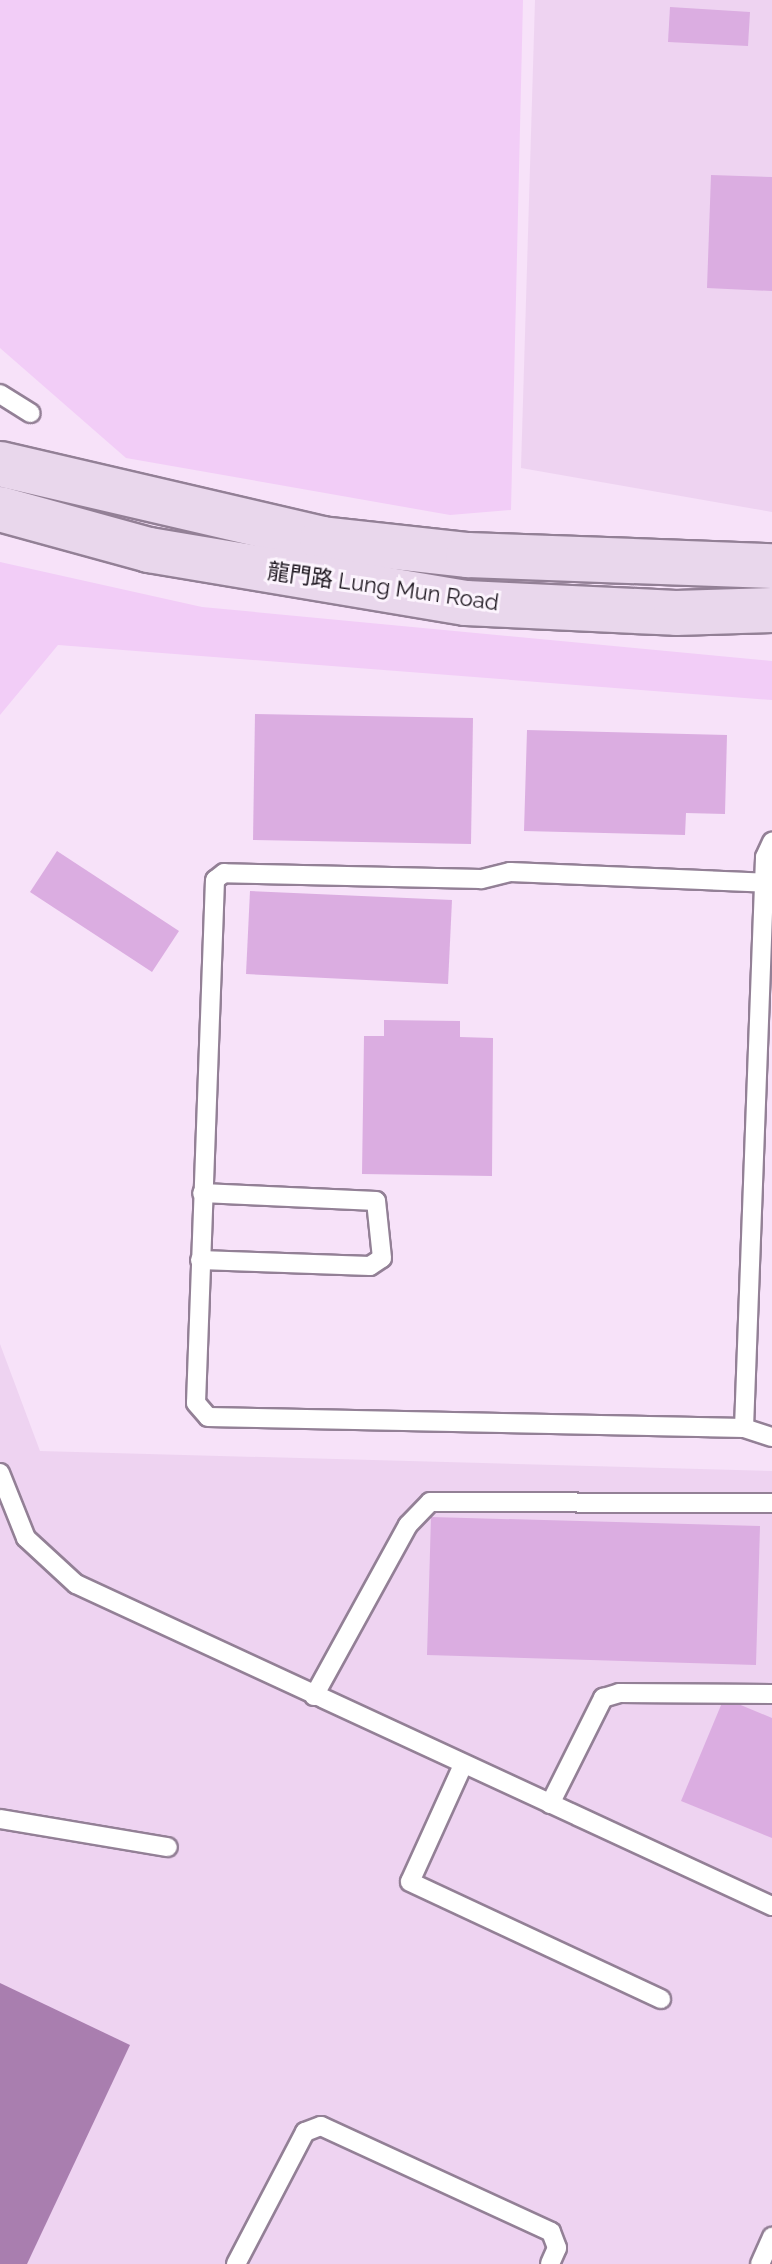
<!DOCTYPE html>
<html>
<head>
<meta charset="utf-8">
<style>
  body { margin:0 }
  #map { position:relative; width:772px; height:2264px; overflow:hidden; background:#f7e2f9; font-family:Raleway,"Noto Sans TC",sans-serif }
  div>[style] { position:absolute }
  .built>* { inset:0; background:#eed3f1 }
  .green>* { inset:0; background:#f2cdf7 }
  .water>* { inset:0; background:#a97eaf }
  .building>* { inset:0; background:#dbade1 }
  .roads { filter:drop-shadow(2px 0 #938096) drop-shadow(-2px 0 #938096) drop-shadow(0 2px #938096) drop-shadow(0 -2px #938096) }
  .service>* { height:18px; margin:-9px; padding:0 9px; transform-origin:9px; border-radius:9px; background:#fff }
  .secondary>* { height:44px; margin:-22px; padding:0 22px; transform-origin:22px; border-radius:22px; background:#e9d7ec }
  span { translate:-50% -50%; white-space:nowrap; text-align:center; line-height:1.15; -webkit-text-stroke:6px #fcf4fd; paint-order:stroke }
  .street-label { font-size:22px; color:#1c151e }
</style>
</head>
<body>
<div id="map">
  <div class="built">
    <i style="clip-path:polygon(535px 0,772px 0,772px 512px,521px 468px)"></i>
    <i style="clip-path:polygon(0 1344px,40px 1451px,772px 1471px,772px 2264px,0 2264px)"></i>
  </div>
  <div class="green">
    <i style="clip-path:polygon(0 0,523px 0,511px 510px,450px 515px,126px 458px,0 348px)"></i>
    <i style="clip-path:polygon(0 562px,202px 607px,772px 661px,772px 700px,58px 645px,0 715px)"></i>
  </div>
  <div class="water">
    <i style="clip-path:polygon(0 1983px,130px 2045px,27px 2264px,0 2264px)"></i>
  </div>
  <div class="building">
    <i style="clip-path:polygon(670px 7px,750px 12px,748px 46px,668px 42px)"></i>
    <i style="clip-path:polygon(711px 175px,772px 177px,772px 291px,707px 288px)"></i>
    <i style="clip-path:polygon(255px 714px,473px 718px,471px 844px,253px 840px)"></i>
    <i style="clip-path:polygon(527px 730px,727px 735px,725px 814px,686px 813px,685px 835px,524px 831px)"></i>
    <i style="clip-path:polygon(57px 851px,179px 931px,152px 972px,30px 892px)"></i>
    <i style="clip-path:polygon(250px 891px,452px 900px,448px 984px,246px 974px)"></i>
    <i style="clip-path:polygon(384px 1020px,460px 1021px,460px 1037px,493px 1038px,492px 1176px,362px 1174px,364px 1036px,384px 1036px)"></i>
    <i style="clip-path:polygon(431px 1517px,760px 1526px,756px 1665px,427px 1655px)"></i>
    <i style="clip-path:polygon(724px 1698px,772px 1718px,772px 1838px,681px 1801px)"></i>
  </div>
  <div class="roads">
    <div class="service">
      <i style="left:0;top:394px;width:36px;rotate:32deg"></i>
      <i style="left:772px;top:883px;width:262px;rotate:-177.6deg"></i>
      <i style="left:510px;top:872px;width:30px;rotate:166deg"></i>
      <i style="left:481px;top:879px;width:257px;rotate:-178.7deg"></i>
      <i style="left:224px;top:873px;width:11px;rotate:142deg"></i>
      <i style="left:215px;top:880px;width:523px;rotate:92.08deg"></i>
      <i style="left:196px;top:1403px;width:18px;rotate:49deg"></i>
      <i style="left:208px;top:1417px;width:536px;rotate:1.18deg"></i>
      <i style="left:744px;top:1428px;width:29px;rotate:18deg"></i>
      <i style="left:200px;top:1260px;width:170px;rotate:2deg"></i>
      <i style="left:370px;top:1266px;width:14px;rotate:-34deg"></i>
      <i style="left:382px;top:1258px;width:57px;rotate:-96deg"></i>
      <i style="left:376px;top:1201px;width:174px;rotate:-177.4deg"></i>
      <i style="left:744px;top:1428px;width:571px;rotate:-87.89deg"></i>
      <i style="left:765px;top:857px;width:17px;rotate:-65deg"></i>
      <i style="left:0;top:1473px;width:70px;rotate:68.2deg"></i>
      <i style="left:26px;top:1538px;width:68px;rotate:42.6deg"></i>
      <i style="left:76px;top:1584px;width:767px;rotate:24.83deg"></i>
      <i style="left:314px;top:1696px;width:195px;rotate:-61.2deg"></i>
      <i style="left:408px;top:1525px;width:32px;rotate:-46deg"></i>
      <i style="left:430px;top:1502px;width:342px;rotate:0.2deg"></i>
      <i style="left:463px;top:1765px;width:128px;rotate:114.4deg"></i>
      <i style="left:410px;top:1882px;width:277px;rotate:25deg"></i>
      <i style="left:550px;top:1804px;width:119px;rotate:-63.4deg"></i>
      <i style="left:603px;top:1698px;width:17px;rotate:-17deg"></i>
      <i style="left:619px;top:1693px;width:153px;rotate:0.4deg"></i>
      <i style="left:0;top:1819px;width:170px;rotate:9.5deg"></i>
      <i style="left:236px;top:2264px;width:149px;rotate:-62.4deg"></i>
      <i style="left:305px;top:2132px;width:17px;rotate:-21deg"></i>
      <i style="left:321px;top:2126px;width:253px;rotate:24.7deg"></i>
      <i style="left:551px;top:2232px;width:17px;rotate:69deg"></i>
      <i style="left:557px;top:2248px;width:17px;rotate:114deg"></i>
      <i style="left:760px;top:2264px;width:30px;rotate:-66deg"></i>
    </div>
    <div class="secondary">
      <i style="left:0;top:464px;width:331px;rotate:13.1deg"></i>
      <i style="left:322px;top:539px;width:147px;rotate:6.3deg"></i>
      <i style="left:468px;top:555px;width:304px;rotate:2.1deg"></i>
      <i style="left:0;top:509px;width:155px;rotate:15.4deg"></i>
      <i style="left:149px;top:550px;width:321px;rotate:9.5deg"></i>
      <i style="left:466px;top:603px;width:210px;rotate:2.7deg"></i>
      <i style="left:676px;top:613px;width:96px;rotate:-1.8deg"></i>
    </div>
  </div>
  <div class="street-label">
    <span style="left:383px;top:587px;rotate:8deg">龍門路 Lung Mun Road</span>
  </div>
</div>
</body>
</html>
